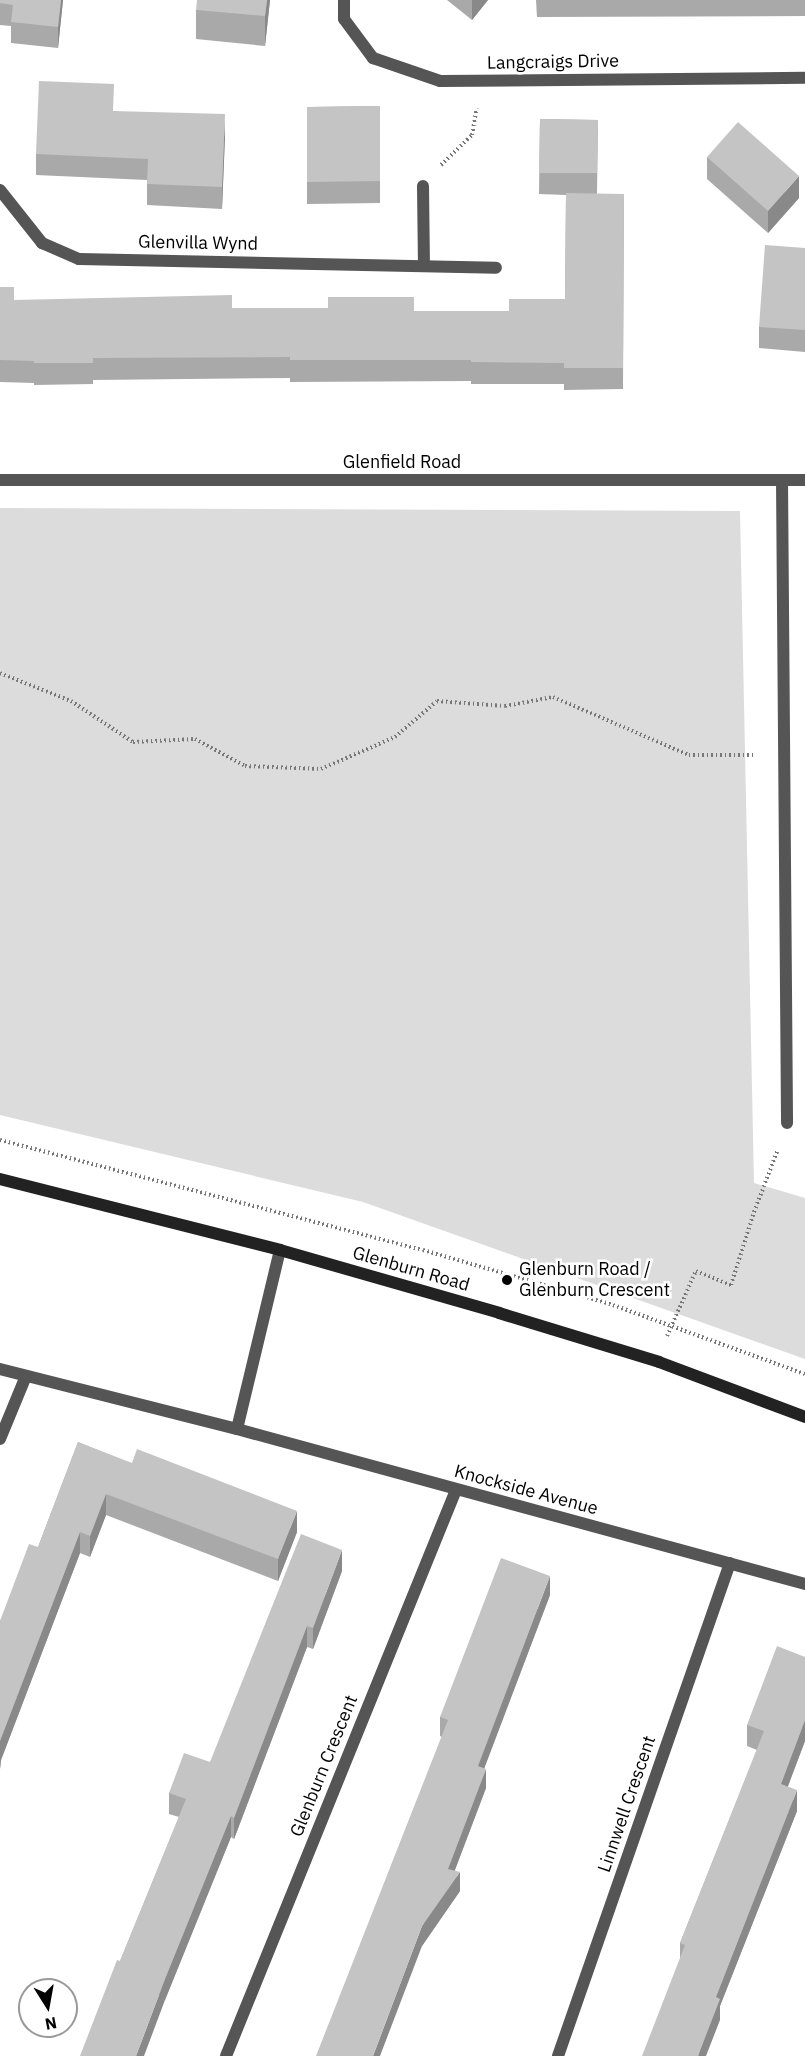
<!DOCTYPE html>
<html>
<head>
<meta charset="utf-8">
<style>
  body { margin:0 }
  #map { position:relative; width:805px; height:2056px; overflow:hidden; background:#fff; font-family:"IBM Plex Sans",sans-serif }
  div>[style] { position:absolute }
  .green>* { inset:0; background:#dcdcdc }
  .path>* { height:4px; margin-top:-2px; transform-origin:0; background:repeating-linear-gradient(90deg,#777 0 1.5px,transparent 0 4.5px) }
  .lane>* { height:12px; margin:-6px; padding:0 6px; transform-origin:6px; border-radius:6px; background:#555 }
  .street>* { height:12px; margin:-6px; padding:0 6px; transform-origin:6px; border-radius:6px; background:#555 }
  .secondary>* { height:12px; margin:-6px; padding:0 6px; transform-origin:6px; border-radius:6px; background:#222 }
  .wall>* { inset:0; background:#a9a9a9 }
  .shaded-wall>* { inset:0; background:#898989 }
  .building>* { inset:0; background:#c4c4c4 }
  .dots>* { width:16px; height:16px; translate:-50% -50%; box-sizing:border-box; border:3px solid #fff; border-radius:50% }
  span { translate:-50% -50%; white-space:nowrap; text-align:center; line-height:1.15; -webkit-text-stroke:5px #fff; paint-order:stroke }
  .street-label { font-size:18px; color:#000 }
  .poi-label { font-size:18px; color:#000 }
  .left { translate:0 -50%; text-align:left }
  .north { position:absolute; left:18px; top:1978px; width:60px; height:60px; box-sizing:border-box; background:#fff; border:2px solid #999; border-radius:50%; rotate:169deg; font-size:16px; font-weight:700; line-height:24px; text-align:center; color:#000 }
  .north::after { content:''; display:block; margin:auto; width:21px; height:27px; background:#000; clip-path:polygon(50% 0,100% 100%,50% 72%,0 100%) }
</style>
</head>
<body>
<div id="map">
  <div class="green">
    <i style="clip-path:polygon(0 508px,740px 511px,754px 1183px,805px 1198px,805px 1359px,363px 1202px,0 1115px)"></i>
  </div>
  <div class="path">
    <i style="left:441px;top:165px;width:43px;rotate:-44.1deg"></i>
    <i style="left:472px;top:135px;width:27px;rotate:-80deg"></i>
    <i style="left:0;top:673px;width:76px;rotate:21.5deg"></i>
    <i style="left:71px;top:701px;width:74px;rotate:33.5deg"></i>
    <i style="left:133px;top:742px;width:62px;rotate:-2.8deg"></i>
    <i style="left:195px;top:739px;width:57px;rotate:28.4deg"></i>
    <i style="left:245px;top:766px;width:76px;rotate:2.3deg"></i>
    <i style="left:321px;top:769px;width:81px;rotate:-23.4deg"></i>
    <i style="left:395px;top:737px;width:55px;rotate:-40.6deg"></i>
    <i style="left:437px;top:701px;width:68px;rotate:4.2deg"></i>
    <i style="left:505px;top:706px;width:49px;rotate:-10.6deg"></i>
    <i style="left:553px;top:697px;width:148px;rotate:23.1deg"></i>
    <i style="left:689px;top:755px;width:66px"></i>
    <i style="left:0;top:1140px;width:437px;rotate:14.6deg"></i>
    <i style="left:423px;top:1250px;width:198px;rotate:16.1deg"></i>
    <i style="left:613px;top:1305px;width:204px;rotate:19.8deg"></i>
    <i style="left:667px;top:1336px;width:71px;rotate:-66deg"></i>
    <i style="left:696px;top:1271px;width:38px;rotate:22deg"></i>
    <i style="left:731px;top:1285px;width:77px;rotate:-72.5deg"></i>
    <i style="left:754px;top:1212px;width:67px;rotate:-69.1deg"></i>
  </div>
  <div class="lane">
    <i style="left:782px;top:480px;width:643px;rotate:89.55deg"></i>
  </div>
  <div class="street">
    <i style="left:344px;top:0;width:19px;rotate:90deg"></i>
    <i style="left:344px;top:19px;width:49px;rotate:53.4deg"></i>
    <i style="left:373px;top:58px;width:71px;rotate:18.9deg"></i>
    <i style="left:440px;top:81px;width:365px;rotate:-0.5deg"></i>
    <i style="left:423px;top:186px;width:79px;rotate:89.3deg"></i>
    <i style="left:0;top:190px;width:68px;rotate:51.6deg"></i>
    <i style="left:42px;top:243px;width:40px;rotate:23.4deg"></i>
    <i style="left:79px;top:259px;width:417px;rotate:1.2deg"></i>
    <i style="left:0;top:480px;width:805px"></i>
    <i style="left:0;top:1369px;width:244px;rotate:14.2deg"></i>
    <i style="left:237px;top:1429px;width:589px;rotate:15.26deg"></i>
    <i style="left:237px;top:1429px;width:184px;rotate:-76.5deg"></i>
    <i style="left:0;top:1439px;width:68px;rotate:-67.6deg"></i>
    <i style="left:226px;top:2056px;width:611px;rotate:-67.89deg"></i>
    <i style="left:558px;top:2056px;width:522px;rotate:-70.77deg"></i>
  </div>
  <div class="secondary">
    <i style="left:0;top:1179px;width:289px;rotate:14.2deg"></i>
    <i style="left:280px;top:1250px;width:228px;rotate:16deg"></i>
    <i style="left:499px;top:1313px;width:167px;rotate:17deg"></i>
    <i style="left:659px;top:1362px;width:156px;rotate:20.6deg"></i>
  </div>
  <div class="wall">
    <i style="clip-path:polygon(0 0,63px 0,58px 48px,11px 43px,11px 26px,0 25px)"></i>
    <i style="clip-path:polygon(270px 0,265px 46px,196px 39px,196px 10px)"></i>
    <i style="clip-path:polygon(447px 0,488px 0,472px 20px)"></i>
    <i style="clip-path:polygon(536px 0,805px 0,805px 16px,537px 17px)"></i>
    <i style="clip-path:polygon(380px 106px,380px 203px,307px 204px,307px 107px)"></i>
    <i style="clip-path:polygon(114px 111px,225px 136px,222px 209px,147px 205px,147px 180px,36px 175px,36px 154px)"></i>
    <i style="clip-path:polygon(540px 119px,598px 120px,597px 194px,624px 194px,623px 389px,564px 390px,564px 384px,471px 384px,471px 381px,290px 382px,290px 378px,93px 380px,93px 384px,34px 385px,34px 383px,0 382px,0 287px,14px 300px,232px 308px,414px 311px,509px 311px,565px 299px,566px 195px,539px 194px)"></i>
    <i style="clip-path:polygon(707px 157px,799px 198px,768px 233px,707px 179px)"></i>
    <i style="clip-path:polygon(805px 248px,805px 352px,759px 348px,759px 327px)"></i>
    <i style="clip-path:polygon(78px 1442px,297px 1532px,278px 1581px,106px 1515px,90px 1557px,80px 1553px,1px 1760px,0 1769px,0 1621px,38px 1547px)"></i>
    <i style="clip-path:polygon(342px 1571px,313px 1649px,307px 1647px,234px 1839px,231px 1837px,165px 2000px,120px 1961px,179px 1817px,169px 1814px,169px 1793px,210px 1762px)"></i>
    <i style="clip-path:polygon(550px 1595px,484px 1768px,486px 1788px,455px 1870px,460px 1891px,422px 1946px,442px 1737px,440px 1736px,440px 1717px)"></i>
    <i style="clip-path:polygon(805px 1657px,805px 1741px,787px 1787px,797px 1811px,720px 2006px,720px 2020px,680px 1957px,680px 1943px,757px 1750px,747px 1746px,747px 1725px)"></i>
  </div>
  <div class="shaded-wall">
    <i style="clip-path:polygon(61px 0,63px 0,58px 48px,58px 27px)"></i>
    <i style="clip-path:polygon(267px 0,270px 0,265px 46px,265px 16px)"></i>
    <i style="clip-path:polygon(472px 0,488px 0,472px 20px)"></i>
    <i style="clip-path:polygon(225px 114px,225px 136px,222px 209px,222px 187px)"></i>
    <i style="clip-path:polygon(799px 176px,799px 198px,768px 233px,768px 211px)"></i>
    <i style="clip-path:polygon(106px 1494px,106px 1515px,90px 1557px,90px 1536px)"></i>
    <i style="clip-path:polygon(297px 1511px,297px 1532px,278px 1581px,278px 1559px)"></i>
    <i style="clip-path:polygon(80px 1532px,80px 1553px,1px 1760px,0 1769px,0 1741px)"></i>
    <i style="clip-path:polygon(342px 1550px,342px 1571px,313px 1649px,313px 1628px)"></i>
    <i style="clip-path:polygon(550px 1576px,550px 1595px,478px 1785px,478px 1766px)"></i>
    <i style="clip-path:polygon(307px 1626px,307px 1647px,234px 1839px,234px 1818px)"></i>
    <i style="clip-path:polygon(805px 1720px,805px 1741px,781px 1805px,781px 1784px)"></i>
    <i style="clip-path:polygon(486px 1769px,486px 1788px,448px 1888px,448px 1869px)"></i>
    <i style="clip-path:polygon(797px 1790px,797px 1811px,720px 2006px,720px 2020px,706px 2056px,698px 2056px,716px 1997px)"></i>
    <i style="clip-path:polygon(231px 1816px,231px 1837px,165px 2000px,144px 2056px,136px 2056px,165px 1979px)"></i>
    <i style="clip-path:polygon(460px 1872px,460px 1891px,422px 1946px,380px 2056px,373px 2056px,422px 1926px)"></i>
  </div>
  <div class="building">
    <i style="clip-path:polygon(0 0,61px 0,58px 27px,11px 22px,13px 5px,0 3px)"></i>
    <i style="clip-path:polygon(197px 0,267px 0,265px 16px,196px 10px)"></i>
    <i style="clip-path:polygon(39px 81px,114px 84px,113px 111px,225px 114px,222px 187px,147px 184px,148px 159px,36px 154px)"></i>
    <i style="clip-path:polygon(380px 106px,380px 181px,307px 182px,307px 107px)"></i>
    <i style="clip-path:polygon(540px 119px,598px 120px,597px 173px,539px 173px)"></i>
    <i style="clip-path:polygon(738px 122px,799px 176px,768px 211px,707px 157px)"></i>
    <i style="clip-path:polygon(566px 193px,624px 194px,623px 368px,564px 368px,564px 363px,471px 362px,471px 360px,290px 360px,290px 357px,93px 358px,93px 363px,34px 363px,34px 361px,0 360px,0 287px,14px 287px,14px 300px,232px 295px,232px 308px,328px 308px,328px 297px,414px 297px,414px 311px,509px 311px,509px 299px,565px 299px)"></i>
    <i style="clip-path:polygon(765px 245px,805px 248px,805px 330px,759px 327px)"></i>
    <i style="clip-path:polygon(78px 1442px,132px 1463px,137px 1449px,297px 1511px,278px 1559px,106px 1494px,90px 1536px,80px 1532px,0 1741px,0 1621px,29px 1544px,38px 1547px)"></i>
    <i style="clip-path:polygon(301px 1534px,342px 1550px,313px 1628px,307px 1626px,234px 1818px,231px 1816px,165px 1979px,136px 2056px,80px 2056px,117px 1960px,120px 1961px,186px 1799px,169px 1793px,184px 1753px,210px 1762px)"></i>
    <i style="clip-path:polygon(501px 1558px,550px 1576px,478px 1766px,486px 1769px,448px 1869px,460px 1872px,422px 1926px,373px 2056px,316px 2056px,448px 1720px,440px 1717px)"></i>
    <i style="clip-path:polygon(777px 1646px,805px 1657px,805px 1720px,781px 1784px,797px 1790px,716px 1997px,720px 1999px,698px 2056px,642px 2056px,685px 1945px,680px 1943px,764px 1731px,747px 1725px)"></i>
  </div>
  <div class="dots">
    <i style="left:507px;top:1280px;background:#000"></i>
  </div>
  <div class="street-label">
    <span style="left:553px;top:62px;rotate:-1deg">Langcraigs Drive</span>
    <span style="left:198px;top:243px;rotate:1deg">Glenvilla Wynd</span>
    <span style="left:402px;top:462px">Glenfield Road</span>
    <span style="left:411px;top:1269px;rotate:16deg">Glenburn Road</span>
    <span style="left:526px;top:1490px;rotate:15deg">Knockside Avenue</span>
    <span style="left:324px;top:1766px;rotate:-68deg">Glenburn Crescent</span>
    <span style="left:627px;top:1804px;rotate:-71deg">Linnwell Crescent</span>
  </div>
  <div class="poi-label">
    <span class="left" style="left:519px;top:1280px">Glenburn Road /<br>Glenburn Crescent</span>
  </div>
  <div class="north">N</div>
</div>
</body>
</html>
